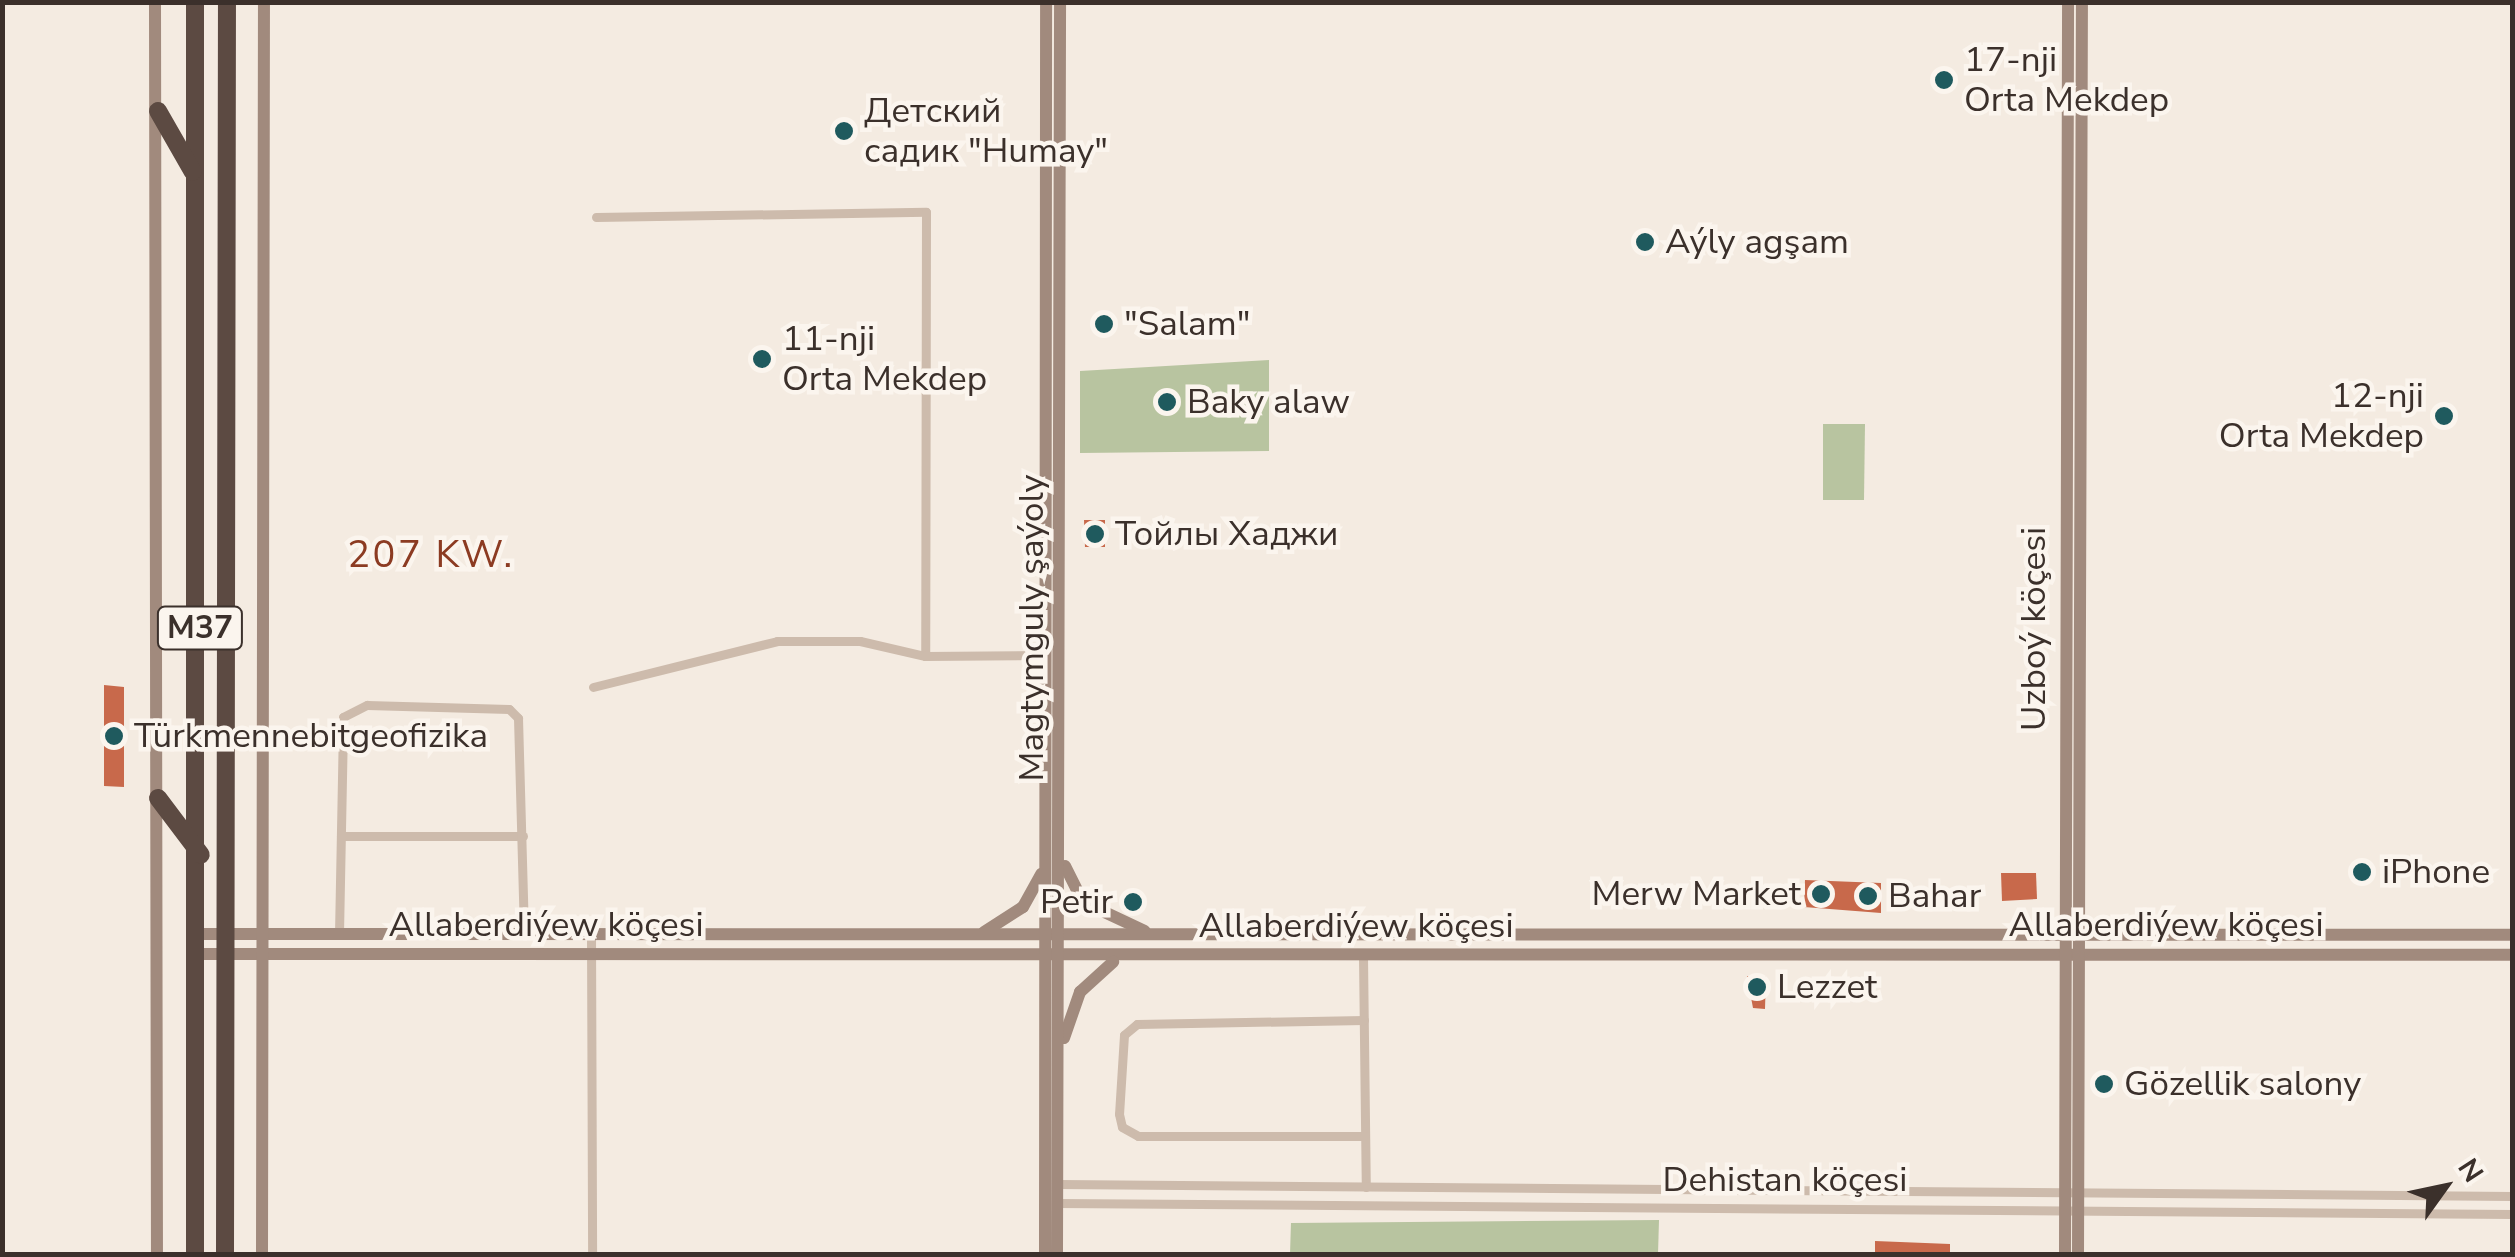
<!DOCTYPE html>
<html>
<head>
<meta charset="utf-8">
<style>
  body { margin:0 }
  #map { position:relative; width:2515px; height:1257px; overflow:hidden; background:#f4ebe1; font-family:"Nunito Sans",sans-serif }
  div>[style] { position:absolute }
  .green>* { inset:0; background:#b8c4a0 }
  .building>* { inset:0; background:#c8694b }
  .street>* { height:9px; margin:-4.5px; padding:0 4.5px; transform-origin:4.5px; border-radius:4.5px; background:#cdbbac }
  .secondary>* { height:12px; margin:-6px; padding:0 6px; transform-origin:6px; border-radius:6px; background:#a18a7d }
  .highway>* { height:18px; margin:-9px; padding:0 9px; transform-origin:9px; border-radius:9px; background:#5c4a42 }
  .dots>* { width:28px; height:28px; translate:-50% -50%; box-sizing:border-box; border:5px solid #fbf5ee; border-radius:50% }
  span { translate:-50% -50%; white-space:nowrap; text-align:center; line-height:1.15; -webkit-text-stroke:9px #fbf5ee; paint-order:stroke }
  .shield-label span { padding:2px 8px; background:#fbf5ee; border:2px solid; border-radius:8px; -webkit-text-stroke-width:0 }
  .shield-label { font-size:32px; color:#3b302b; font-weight:700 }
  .poi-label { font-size:35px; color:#3b302b }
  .left { translate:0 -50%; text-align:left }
  .right { translate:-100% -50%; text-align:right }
  .street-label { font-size:35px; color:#3b302b }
  .neighbourhood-label { font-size:38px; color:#8c3b22; letter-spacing:2.5px }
  .frame { position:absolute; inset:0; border:5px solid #3b302b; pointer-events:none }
  .north { position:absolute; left:2395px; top:1137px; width:100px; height:100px; -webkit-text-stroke:8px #fbf5ee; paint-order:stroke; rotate:57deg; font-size:28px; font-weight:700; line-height:40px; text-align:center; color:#3b302b }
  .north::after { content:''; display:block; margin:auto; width:35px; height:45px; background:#3b302b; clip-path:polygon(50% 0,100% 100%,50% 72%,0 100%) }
</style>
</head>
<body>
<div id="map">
  <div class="green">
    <i style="clip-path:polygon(1269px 360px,1269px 451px,1080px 453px,1080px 371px)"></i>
    <i style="clip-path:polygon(1823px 424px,1865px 424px,1864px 500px,1823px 500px)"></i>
    <i style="clip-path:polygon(1659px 1220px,1658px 1254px,1290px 1254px,1291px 1223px)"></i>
  </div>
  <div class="building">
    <i style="clip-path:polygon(1084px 520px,1105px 520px,1105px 547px,1085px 547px)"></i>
    <i style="clip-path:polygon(104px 685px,124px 687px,124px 787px,104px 786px)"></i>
    <i style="clip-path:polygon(2001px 873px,2036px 873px,2037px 899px,2002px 901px)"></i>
    <i style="clip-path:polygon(1805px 880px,1881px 883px,1881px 913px,1804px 907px)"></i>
    <i style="clip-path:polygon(1747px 976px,1766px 976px,1765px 1009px,1753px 1008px)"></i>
    <i style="clip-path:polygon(1875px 1241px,1950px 1244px,1950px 1254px,1875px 1254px)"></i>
  </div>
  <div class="street">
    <i style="left:596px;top:217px;width:330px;rotate:-0.9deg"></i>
    <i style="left:926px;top:212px;width:444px;rotate:90.1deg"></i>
    <i style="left:593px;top:687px;width:190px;rotate:-14deg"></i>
    <i style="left:777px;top:641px;width:83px"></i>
    <i style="left:860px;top:641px;width:67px;rotate:13deg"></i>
    <i style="left:925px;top:656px;width:121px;rotate:-0.5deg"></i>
    <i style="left:341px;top:836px;width:182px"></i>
    <i style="left:591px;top:933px;width:321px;rotate:89.8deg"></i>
    <i style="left:339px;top:934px;width:217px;rotate:-88.9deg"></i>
    <i style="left:343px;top:717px;width:27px;rotate:-27deg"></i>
    <i style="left:367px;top:705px;width:142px;rotate:1.6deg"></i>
    <i style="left:509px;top:709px;width:13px;rotate:45deg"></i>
    <i style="left:518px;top:718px;width:216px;rotate:88.4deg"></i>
    <i style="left:1363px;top:957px;width:230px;rotate:89.3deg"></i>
    <i style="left:1364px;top:1020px;width:227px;rotate:179deg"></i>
    <i style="left:1137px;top:1024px;width:17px;rotate:140deg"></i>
    <i style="left:1124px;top:1035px;width:79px;rotate:93.6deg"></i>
    <i style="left:1119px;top:1114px;width:13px;rotate:77deg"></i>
    <i style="left:1122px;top:1127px;width:18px;rotate:29deg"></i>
    <i style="left:1138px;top:1136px;width:227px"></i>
    <i style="left:1058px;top:1184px;width:1454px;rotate:0.47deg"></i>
    <i style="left:1057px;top:1203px;width:1455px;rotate:0.43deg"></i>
  </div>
  <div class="secondary">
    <i style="left:155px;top:2px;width:1252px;rotate:89.91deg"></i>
    <i style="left:1065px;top:866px;width:40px;rotate:63.4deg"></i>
    <i style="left:1083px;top:902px;width:68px;rotate:25.1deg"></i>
    <i style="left:984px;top:932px;width:46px;rotate:-32.7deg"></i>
    <i style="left:1023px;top:907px;width:38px;rotate:-61deg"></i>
    <i style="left:201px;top:934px;width:2311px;rotate:0.02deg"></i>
    <i style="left:200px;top:954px;width:2312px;rotate:0.02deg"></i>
    <i style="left:1064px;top:1038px;width:49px;rotate:-70.8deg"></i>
    <i style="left:1080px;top:992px;width:45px;rotate:-42.3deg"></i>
    <i style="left:262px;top:1254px;width:1252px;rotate:-89.91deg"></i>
    <i style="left:1045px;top:1254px;width:1252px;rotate:-89.95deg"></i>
    <i style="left:1057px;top:1254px;width:1252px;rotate:-89.86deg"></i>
    <i style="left:2065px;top:1254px;width:1252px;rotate:-89.86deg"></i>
    <i style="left:2078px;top:1254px;width:1252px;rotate:-89.82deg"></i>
  </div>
  <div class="highway">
    <i style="left:195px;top:2px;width:1252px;rotate:90deg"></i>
    <i style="left:158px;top:111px;width:70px;rotate:60.2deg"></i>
    <i style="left:158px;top:798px;width:71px;rotate:53deg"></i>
    <i style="left:225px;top:1254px;width:1252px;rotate:-89.91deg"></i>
  </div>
  <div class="dots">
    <i style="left:1944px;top:80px;background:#1f5a5e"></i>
    <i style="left:844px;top:131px;background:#1f5a5e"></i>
    <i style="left:1645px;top:242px;background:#1f5a5e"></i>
    <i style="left:1104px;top:324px;background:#1f5a5e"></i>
    <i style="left:762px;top:359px;background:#1f5a5e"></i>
    <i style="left:1167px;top:402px;background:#1f5a5e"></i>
    <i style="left:2444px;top:416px;background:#1f5a5e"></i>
    <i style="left:1095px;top:534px;background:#1f5a5e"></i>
    <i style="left:114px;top:736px;background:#1f5a5e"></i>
    <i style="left:2362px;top:872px;background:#1f5a5e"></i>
    <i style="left:1821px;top:894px;background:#1f5a5e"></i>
    <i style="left:1868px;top:896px;background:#1f5a5e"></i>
    <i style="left:1133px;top:902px;background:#1f5a5e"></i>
    <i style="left:1757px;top:987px;background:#1f5a5e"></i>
    <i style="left:2104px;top:1084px;background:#1f5a5e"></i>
  </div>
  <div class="shield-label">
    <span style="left:200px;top:628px">M37</span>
  </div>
  <div class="poi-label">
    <span class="left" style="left:1964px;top:80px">17-nji<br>Orta Mekdep</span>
    <span class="left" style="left:864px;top:131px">Детский<br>садик "Humay"</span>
    <span class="left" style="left:1665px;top:242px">Aýly agşam</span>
    <span class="left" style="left:1124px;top:324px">"Salam"</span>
    <span class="left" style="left:782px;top:359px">11-nji<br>Orta Mekdep</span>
    <span class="right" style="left:2424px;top:416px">12-nji<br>Orta Mekdep</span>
    <span class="left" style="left:1187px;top:402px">Baky alaw</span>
    <span class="left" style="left:1115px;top:534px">Тойлы Хаджи</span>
    <span class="left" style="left:134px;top:736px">Türkmennebitgeofizika</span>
    <span class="left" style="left:2382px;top:872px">iPhone</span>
    <span class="right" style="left:1801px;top:894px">Merw Market</span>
    <span class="left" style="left:1888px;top:896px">Bahar</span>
    <span class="right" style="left:1113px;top:902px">Petir</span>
    <span class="left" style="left:1777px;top:987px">Lezzet</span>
    <span class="left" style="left:2124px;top:1084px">Gözellik salony</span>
  </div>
  <div class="street-label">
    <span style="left:1032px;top:628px;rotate:-90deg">Magtymguly şaýoly</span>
    <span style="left:2034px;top:629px;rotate:-90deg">Uzboý köçesi</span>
    <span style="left:546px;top:925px">Allaberdiýew köçesi</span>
    <span style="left:2166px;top:925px">Allaberdiýew köçesi</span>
    <span style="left:1356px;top:926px">Allaberdiýew köçesi</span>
    <span style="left:1785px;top:1180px">Dehistan köçesi</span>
  </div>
  <div class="neighbourhood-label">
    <span style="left:431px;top:555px">207 KW.</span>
  </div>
  <div class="frame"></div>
  <div class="north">N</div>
</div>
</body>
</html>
